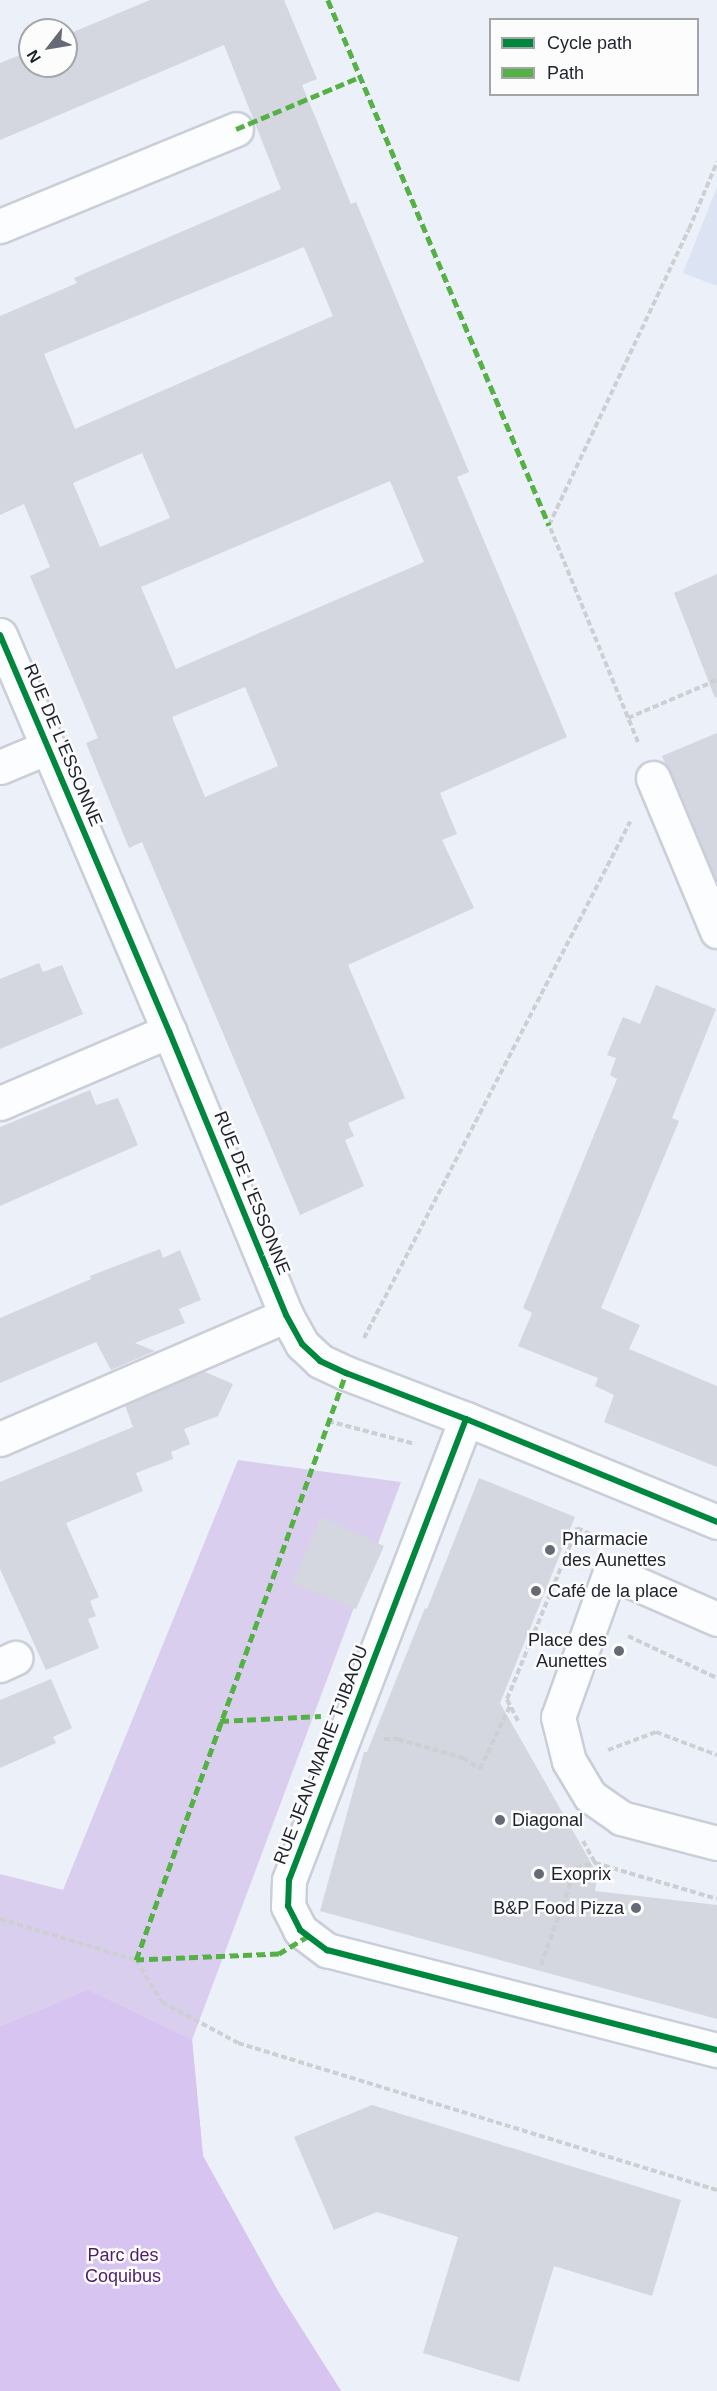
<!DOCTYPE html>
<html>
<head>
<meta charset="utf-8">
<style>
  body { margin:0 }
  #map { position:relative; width:717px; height:2391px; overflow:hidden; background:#ecf0f9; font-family:Arial,sans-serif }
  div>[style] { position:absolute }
  .built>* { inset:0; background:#dce4f3 }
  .green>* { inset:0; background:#daceef }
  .forest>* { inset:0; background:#d7c4f1 }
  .building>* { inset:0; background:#d4d6e0 }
  .path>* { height:4px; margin-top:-2px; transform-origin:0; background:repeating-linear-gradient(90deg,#cecfd3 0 6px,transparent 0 9px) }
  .roads { filter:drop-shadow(2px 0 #caced8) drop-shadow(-2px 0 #caced8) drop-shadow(0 2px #caced8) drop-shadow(0 -2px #caced8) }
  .minor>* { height:33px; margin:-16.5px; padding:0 16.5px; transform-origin:16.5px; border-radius:16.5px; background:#fcfdfe }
  .quiet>* { height:4.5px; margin-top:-2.25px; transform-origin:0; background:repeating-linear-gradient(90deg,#55b146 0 9px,transparent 0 13.5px) }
  .cycleway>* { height:6px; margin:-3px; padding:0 3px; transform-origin:3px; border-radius:3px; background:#00873e }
  .dots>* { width:16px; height:16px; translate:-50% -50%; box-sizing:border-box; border:3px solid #fcfcfc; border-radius:50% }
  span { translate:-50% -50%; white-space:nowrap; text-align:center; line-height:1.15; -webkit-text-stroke:5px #fcfcfc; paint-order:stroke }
  .street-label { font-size:18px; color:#1d222c }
  .poi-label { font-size:18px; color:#1d222c }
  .left { translate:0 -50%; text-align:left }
  .right { translate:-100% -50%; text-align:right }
  .park-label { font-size:18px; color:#4e1b71 }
  .legend { position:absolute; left:489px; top:18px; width:210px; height:78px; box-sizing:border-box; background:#fcfcfc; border:2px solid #a3a5a9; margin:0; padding:8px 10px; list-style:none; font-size:18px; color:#1d222c }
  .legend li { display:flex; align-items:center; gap:12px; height:30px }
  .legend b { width:30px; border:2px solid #a3a5a9 }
  .north { position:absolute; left:18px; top:18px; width:60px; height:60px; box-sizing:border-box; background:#fcfcfc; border:2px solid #a3a5a9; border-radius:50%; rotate:239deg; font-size:16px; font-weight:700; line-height:24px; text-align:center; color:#1d222c }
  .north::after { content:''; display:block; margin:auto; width:21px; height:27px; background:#656a74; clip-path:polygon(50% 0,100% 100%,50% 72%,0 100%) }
</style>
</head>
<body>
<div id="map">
  <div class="built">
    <i style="clip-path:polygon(717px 187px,717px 286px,683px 273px)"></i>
  </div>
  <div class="green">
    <i style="clip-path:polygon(238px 1460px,401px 1482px,192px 2040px,203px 2156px,279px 2293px,341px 2391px,0 2391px,0 1874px,63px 1890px)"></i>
  </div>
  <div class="forest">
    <i style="clip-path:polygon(88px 1990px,192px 2040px,203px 2156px,279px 2293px,341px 2391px,0 2391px,0 2027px)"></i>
  </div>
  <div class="building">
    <i style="clip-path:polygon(evenodd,150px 0,284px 0,317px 79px,302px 85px,351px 204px,356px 202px,469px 472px,457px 477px,567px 737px,440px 793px,457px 834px,442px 840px,474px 908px,348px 965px,405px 1098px,348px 1123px,354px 1136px,345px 1140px,364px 1186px,300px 1215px,142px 842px,129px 848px,86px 743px,98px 738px,30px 576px,50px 567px,24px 504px,0 515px,0 316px,77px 283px,74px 278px,90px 271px,281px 189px,224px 45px,0 140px,0 63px,30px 51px,30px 66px,66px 66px,66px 35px,150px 0,304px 247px,333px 316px,75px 429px,44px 354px,304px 247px,150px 0,142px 453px,170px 518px,100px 547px,73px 483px,142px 453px,150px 0,390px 481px,424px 562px,176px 669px,141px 587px,390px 481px,150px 0,245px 687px,278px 766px,205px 797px,172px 717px,245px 687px)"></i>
    <i style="clip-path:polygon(717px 574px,717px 697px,715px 698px,674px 593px)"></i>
    <i style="clip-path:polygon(717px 733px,717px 882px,662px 756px)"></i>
    <i style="clip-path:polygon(39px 963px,43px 972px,62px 965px,83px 1014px,0 1049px,0 979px)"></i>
    <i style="clip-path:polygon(656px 985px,716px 1009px,672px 1118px,679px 1121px,601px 1308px,640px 1325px,629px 1349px,717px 1386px,717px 1467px,604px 1422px,614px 1395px,595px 1386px,598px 1378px,518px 1346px,532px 1313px,523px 1308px,617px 1079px,610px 1075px,616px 1058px,607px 1055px,623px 1017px,640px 1024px)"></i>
    <i style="clip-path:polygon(90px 1090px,96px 1105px,118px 1098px,138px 1145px,0 1206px,0 1127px)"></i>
    <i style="clip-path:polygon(160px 1249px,163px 1258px,180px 1250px,201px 1300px,179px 1309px,185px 1323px,135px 1343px,155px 1351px,111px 1370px,96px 1342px,0 1383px,0 1318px,91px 1279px,90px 1276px)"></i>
    <i style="clip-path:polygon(203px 1371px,233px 1384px,218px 1416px,184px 1429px,190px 1444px,171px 1452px,173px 1459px,136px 1473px,143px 1491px,66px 1523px,99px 1597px,90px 1601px,96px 1616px,88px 1619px,99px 1648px,46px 1670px,0 1569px,0 1482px,133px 1427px,125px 1405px)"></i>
    <i style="clip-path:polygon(479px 1478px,575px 1517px,500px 1703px,598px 1875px,595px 1891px,717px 1905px,717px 2019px,320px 1911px,364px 1752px,367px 1752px,425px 1608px,427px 1609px)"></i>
    <i style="clip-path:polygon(321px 1517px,384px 1546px,356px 1609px,292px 1583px)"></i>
    <i style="clip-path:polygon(51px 1679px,72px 1728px,53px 1737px,56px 1743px,0 1768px,0 1700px)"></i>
    <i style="clip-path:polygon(372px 2105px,681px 2200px,652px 2296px,554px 2266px,519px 2382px,423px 2353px,458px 2237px,377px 2212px,334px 2230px,294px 2137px)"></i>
  </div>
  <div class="path">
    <i style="left:628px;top:718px;width:97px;rotate:-23.1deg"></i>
    <i style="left:638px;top:742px;width:235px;rotate:-112.3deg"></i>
    <i style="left:549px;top:525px;width:327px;rotate:-64.7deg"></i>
    <i style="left:689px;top:229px;width:73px;rotate:-67.3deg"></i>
    <i style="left:364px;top:1338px;width:581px;rotate:-62.73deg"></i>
    <i style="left:328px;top:1421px;width:90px;rotate:14.8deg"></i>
    <i style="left:628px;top:1636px;width:98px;rotate:25.3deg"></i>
    <i style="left:518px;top:1721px;width:25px;rotate:-117deg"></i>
    <i style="left:507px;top:1699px;width:185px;rotate:-67.7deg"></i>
    <i style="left:577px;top:1528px;width:21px;rotate:25deg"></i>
    <i style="left:384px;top:1739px;width:14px"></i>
    <i style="left:398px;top:1739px;width:68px;rotate:16.3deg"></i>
    <i style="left:463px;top:1758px;width:20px;rotate:33deg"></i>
    <i style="left:480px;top:1769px;width:70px;rotate:-64.5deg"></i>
    <i style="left:608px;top:1750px;width:51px;rotate:-20.6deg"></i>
    <i style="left:656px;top:1732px;width:65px;rotate:20.7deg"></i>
    <i style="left:583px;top:1841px;width:25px;rotate:61deg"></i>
    <i style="left:595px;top:1863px;width:127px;rotate:16.4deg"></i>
    <i style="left:0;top:1919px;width:142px;rotate:16.8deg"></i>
    <i style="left:136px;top:1960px;width:49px;rotate:58.2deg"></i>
    <i style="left:162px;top:2002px;width:86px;rotate:28.3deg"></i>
    <i style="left:238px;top:2043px;width:501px;rotate:17.06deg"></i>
    <i style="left:541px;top:1965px;width:103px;rotate:-70.2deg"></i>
    <i style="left:576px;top:1868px;width:20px;rotate:-15deg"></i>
  </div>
  <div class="roads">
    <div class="minor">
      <i style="left:0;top:226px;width:255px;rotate:-22.3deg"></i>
      <i style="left:0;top:635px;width:431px;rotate:66.9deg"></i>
      <i style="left:169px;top:1031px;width:307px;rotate:67.6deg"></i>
      <i style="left:286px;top:1315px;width:33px;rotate:61deg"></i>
      <i style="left:302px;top:1344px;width:25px;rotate:43deg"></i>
      <i style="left:320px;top:1361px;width:29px;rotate:25deg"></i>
      <i style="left:346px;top:1373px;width:129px;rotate:21deg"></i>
      <i style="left:466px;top:1419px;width:271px;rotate:22.3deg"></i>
      <i style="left:0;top:767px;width:52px;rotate:-22.6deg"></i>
      <i style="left:653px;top:778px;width:166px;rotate:67.3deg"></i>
      <i style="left:0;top:1103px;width:184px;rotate:-23.1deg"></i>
      <i style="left:466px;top:1419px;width:494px;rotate:111deg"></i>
      <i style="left:289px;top:1880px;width:26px;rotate:92deg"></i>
      <i style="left:288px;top:1906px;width:27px;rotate:63deg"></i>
      <i style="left:300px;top:1930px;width:34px;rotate:37deg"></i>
      <i style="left:327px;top:1950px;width:403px;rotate:14.4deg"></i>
      <i style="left:0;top:1439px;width:312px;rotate:-23.4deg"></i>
      <i style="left:717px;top:1619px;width:117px;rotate:-156.3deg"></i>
      <i style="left:610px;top:1572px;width:154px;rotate:109.7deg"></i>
      <i style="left:558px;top:1717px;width:45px;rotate:76deg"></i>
      <i style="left:569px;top:1761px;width:41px;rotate:59deg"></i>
      <i style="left:590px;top:1796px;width:38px;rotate:35deg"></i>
      <i style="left:621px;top:1818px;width:99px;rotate:14.6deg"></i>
      <i style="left:0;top:1665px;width:17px;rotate:-25deg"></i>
    </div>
  </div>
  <div class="quiet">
    <i style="left:328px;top:0;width:570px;rotate:67.17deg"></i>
    <i style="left:236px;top:129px;width:134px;rotate:-22.8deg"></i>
    <i style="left:220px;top:1721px;width:101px;rotate:-2.8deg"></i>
    <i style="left:309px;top:1936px;width:35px;rotate:149deg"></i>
    <i style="left:279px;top:1954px;width:143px;rotate:177.6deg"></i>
    <i style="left:136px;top:1960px;width:623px;rotate:-70.32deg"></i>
  </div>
  <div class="cycleway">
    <i style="left:0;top:635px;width:431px;rotate:66.9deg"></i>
    <i style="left:169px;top:1031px;width:307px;rotate:67.6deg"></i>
    <i style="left:286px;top:1315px;width:33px;rotate:61deg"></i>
    <i style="left:302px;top:1344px;width:25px;rotate:43deg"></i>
    <i style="left:320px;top:1361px;width:29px;rotate:25deg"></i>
    <i style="left:346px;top:1373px;width:129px;rotate:21deg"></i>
    <i style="left:466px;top:1419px;width:271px;rotate:22.3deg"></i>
    <i style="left:466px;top:1419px;width:494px;rotate:111deg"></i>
    <i style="left:289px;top:1880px;width:26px;rotate:92deg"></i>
    <i style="left:288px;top:1906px;width:27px;rotate:63deg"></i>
    <i style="left:300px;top:1930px;width:34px;rotate:37deg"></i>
    <i style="left:327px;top:1950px;width:403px;rotate:14.4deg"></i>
  </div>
  <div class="dots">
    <i style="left:550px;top:1550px;background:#656a74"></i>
    <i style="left:536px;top:1591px;background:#656a74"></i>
    <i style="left:619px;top:1651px;background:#656a74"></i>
    <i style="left:500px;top:1820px;background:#656a74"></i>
    <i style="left:539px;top:1874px;background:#656a74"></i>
    <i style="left:636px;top:1908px;background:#656a74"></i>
  </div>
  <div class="street-label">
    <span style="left:63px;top:745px;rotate:67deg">RUE DE L'ESSONNE</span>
    <span style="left:252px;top:1193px;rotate:68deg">RUE DE L'ESSONNE</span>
    <span style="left:321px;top:1755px;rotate:-69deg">RUE JEAN-MARIE TJIBAOU</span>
  </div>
  <div class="poi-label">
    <span class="left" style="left:562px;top:1550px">Pharmacie<br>des Aunettes</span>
    <span class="left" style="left:548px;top:1591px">Café de la place</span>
    <span class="right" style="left:607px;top:1651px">Place des<br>Aunettes</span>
    <span class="left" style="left:512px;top:1820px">Diagonal</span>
    <span class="left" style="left:551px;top:1874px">Exoprix</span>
    <span class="right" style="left:624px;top:1908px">B&amp;P Food Pizza</span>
  </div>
  <div class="park-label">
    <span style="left:123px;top:2266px">Parc des<br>Coquibus</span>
  </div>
  <ul class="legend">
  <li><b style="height:8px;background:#00873e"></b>Cycle path</li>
  <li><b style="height:8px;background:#55b146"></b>Path</li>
  </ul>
  <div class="north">N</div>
</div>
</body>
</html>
